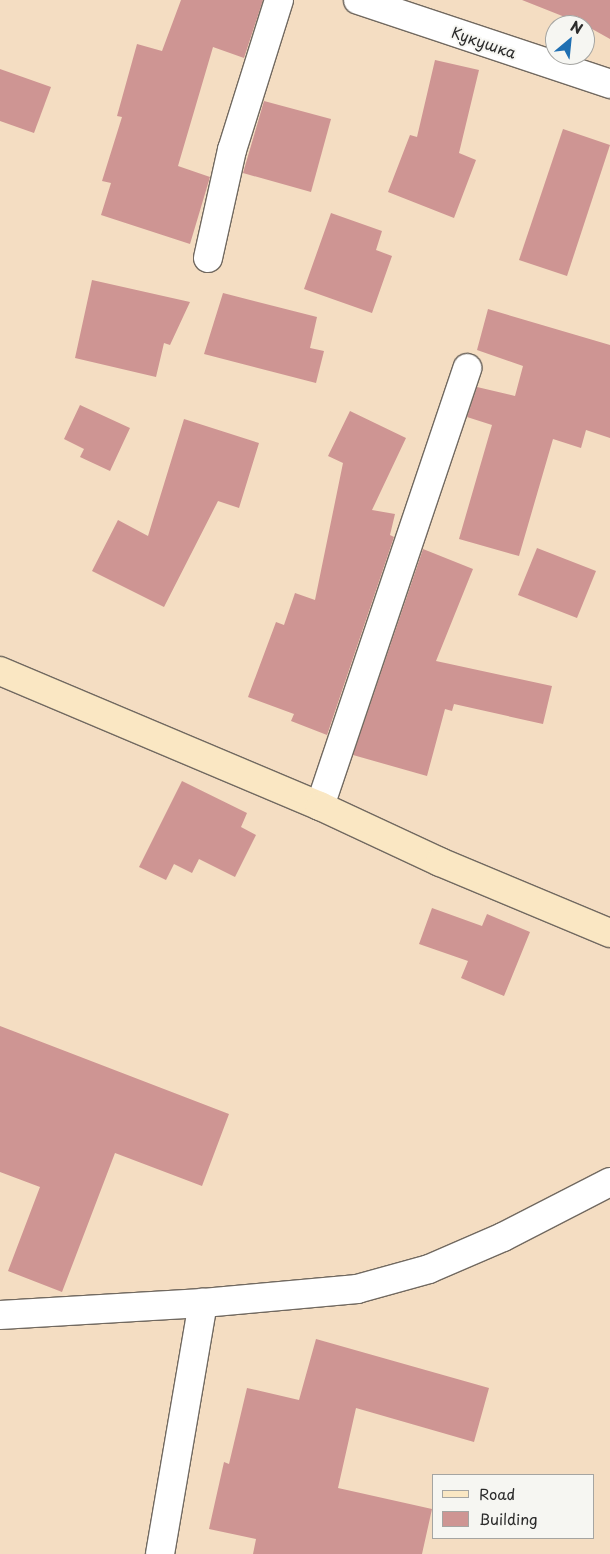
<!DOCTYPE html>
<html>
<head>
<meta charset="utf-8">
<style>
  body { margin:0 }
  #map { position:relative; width:610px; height:1554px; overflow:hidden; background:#f4ddc2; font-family:"Playpen Sans",sans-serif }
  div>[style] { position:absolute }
  .building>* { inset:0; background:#ce9593 }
  .roads { filter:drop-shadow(1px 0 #716960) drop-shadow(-1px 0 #716960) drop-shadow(0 1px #716960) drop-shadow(0 -1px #716960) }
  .minor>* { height:28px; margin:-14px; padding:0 14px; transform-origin:14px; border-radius:14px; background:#fff }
  .secondary>* { height:28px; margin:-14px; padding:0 14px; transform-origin:14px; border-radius:14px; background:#fae7c3 }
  span { translate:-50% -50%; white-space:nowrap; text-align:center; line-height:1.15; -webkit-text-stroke:4px #f6f6f2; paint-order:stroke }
  .street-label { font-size:15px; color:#2b2b2b }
  .legend { position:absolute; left:432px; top:1474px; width:162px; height:65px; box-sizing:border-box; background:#f6f6f2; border:1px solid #a5a5a2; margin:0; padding:6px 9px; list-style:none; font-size:15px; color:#2b2b2b }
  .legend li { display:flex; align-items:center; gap:10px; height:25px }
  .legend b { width:25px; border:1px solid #a5a5a2 }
  .north { position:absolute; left:545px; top:15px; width:50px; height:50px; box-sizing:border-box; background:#f6f6f2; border:1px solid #a5a5a2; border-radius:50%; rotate:28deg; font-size:14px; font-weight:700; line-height:20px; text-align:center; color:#2b2b2b }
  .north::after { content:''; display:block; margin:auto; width:18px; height:22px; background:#1f6fb2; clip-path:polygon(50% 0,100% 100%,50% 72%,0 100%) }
</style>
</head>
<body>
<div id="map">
  <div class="building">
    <i style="clip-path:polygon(181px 0,263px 0,244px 58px,213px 47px,178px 166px,210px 177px,190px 244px,101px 215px,111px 183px,102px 181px,122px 117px,117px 116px,137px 44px,162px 51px)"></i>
    <i style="clip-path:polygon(522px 0,610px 0,610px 39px,585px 25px)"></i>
    <i style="clip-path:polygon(435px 60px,479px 70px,459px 153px,476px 160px,454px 218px,388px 192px,410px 135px,417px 137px)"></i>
    <i style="clip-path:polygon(0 69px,51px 87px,34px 133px,0 121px)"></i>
    <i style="clip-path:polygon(264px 101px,331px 119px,311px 192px,243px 173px)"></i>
    <i style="clip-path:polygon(563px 129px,610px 145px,567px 276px,519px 260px)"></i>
    <i style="clip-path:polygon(331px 213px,382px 231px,376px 250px,392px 256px,372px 313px,304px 289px)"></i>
    <i style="clip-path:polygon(92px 280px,190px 302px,170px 345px,164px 343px,156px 377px,75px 358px)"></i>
    <i style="clip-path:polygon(223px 293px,317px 317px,310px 348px,324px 351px,316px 383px,204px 354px)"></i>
    <i style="clip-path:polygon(488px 309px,610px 345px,610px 438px,586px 430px,581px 448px,553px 439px,519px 556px,459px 539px,492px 425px,467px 417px,477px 387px,515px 396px,523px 366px,477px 350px)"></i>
    <i style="clip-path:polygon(80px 405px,130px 428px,110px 471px,80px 457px,84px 449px,64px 439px)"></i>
    <i style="clip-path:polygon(350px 411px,406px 438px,372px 510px,395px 514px,390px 535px,394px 537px,327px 735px,291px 721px,294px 714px,248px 697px,276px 622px,284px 625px,295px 593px,315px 600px,343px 463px,328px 456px)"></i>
    <i style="clip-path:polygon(184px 419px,259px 443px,239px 508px,218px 501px,164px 607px,92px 571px,118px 520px,148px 536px)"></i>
    <i style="clip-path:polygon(537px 548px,596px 571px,577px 618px,518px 595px)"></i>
    <i style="clip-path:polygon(423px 549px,473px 569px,436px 661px,552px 686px,543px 724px,454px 704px,452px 711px,445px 709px,427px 776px,353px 755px)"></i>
    <i style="clip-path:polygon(182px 781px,247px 813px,241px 827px,256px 835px,235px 877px,199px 859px,192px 873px,174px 864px,166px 880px,139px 867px)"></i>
    <i style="clip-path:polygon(432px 908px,482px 926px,487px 914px,530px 932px,504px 996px,461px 978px,468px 961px,419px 944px)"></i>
    <i style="clip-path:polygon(0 1026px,229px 1114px,202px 1186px,115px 1153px,62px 1292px,8px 1271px,40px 1187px,0 1172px)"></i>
    <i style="clip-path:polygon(316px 1339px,489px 1388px,474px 1442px,356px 1408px,338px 1488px,432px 1509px,422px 1554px,253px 1554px,256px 1539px,209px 1529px,224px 1462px,229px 1464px,247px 1388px,299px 1400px)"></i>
  </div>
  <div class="roads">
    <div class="minor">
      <i style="left:358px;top:0;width:266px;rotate:18.4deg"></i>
      <i style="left:208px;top:258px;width:111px;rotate:-77.5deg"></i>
      <i style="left:232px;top:150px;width:157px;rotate:-72.6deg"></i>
      <i style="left:320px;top:806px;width:462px;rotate:-71.4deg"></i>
      <i style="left:0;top:1315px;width:203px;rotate:-3.4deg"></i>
      <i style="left:203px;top:1303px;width:155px;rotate:-5.2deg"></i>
      <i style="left:357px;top:1289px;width:75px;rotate:-15.5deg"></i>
      <i style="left:429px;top:1269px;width:81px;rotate:-23.4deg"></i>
      <i style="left:503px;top:1237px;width:120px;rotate:-27.2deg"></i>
      <i style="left:160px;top:1554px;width:255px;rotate:-80.3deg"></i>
    </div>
    <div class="secondary">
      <i style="left:0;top:671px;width:347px;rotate:22.9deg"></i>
      <i style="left:320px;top:806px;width:132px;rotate:25deg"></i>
      <i style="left:440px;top:862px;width:184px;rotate:22.7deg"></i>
    </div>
  </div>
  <div class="street-label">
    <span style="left:484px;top:42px;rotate:19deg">Кукушка</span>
  </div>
  <ul class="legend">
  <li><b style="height:6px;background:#fae7c3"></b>Road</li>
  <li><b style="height:14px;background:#ce9593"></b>Building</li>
  </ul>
  <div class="north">N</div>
</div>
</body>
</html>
